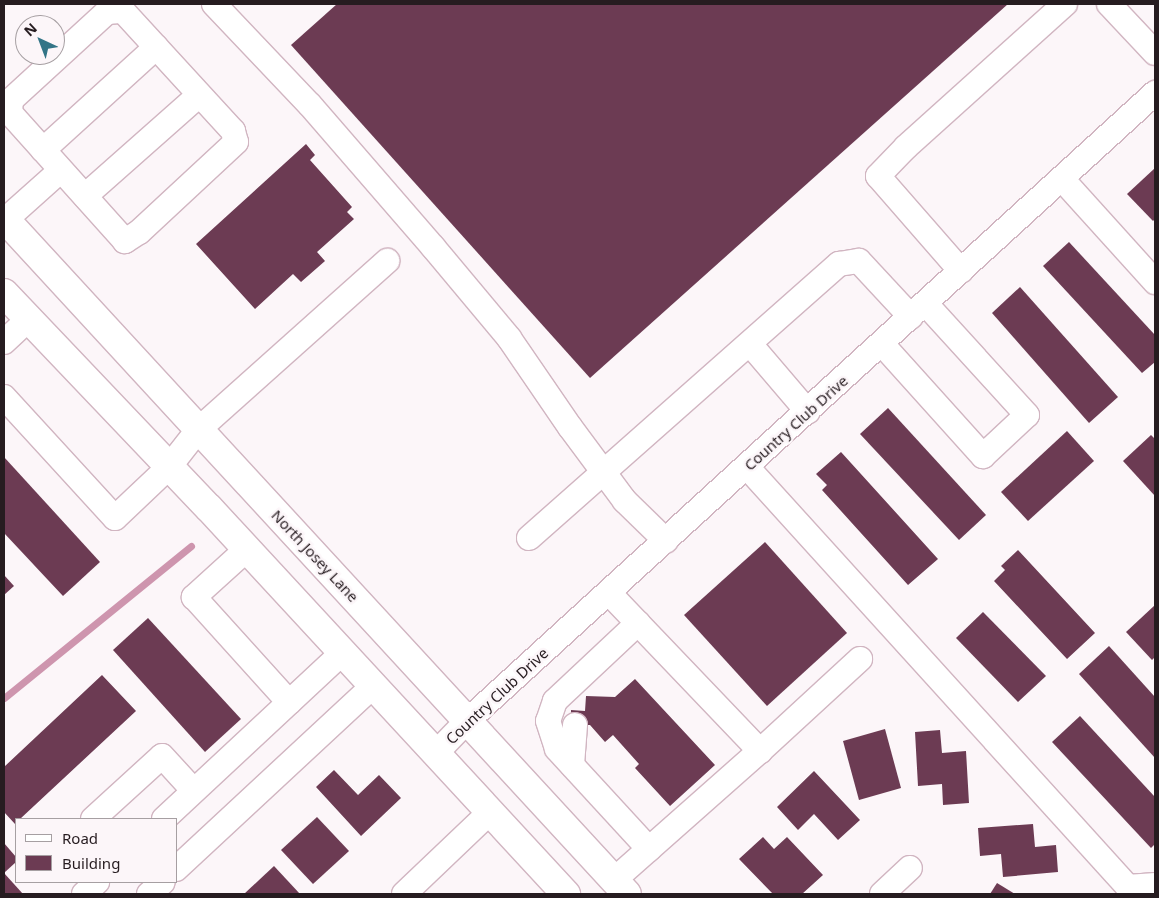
<!DOCTYPE html>
<html>
<head>
<meta charset="utf-8">
<style>
  body { margin:0 }
  #map { position:relative; width:1159px; height:898px; overflow:hidden; background:#fcf6f9; font-family:"Noto Sans",sans-serif }
  div>[style] { position:absolute }
  .stream>* { height:7px; margin:-3.5px; padding:0 3.5px; transform-origin:3.5px; border-radius:3.5px; background:#ce95ae }
  .building>* { inset:0; background:#6c3b53 }
  .roads { filter:drop-shadow(1px 0 #d1b5c1) drop-shadow(-1px 0 #d1b5c1) drop-shadow(0 1px #d1b5c1) drop-shadow(0 -1px #d1b5c1) }
  .minor>* { height:24px; margin:-12px; padding:0 12px; transform-origin:12px; border-radius:12px; background:#fff }
  .major>* { height:28px; margin:-14px; padding:0 14px; transform-origin:14px; border-radius:14px; background:#fff }
  span { translate:-50% -50%; white-space:nowrap; text-align:center; line-height:1.15; -webkit-text-stroke:5px #fcf6f9; paint-order:stroke }
  .street-label { font-size:15px; color:#261c20 }
  .frame { position:absolute; inset:0; border:5px solid #261c20; pointer-events:none }
  .legend { position:absolute; left:15px; top:818px; width:162px; height:65px; box-sizing:border-box; background:#fcf6f9; border:1px solid #a69fa2; margin:0; padding:6px 9px; list-style:none; font-size:15px; color:#261c20 }
  .legend li { display:flex; align-items:center; gap:10px; height:25px }
  .legend b { width:25px; border:1px solid #a69fa2 }
  .north { position:absolute; left:15px; top:15px; width:50px; height:50px; box-sizing:border-box; background:#fcf6f9; border:1px solid #a69fa2; border-radius:50%; rotate:317deg; font-size:14px; font-weight:700; line-height:20px; text-align:center; color:#261c20 }
  .north::after { content:''; display:block; margin:auto; width:18px; height:22px; background:#337587; clip-path:polygon(50% 0,100% 100%,50% 72%,0 100%) }
</style>
</head>
<body>
<div id="map">
  <div class="stream">
    <i style="left:4px;top:698px;width:241px;rotate:-39.1deg"></i>
  </div>
  <div class="building">
    <i style="clip-path:polygon(337px 4px,1008px 4px,590px 378px,291px 45px)"></i>
    <i style="clip-path:polygon(306px 144px,315px 155px,310px 160px,352px 207px,347px 212px,354px 219px,317px 252px,325px 261px,301px 282px,293px 274px,255px 309px,196px 244px)"></i>
    <i style="clip-path:polygon(1155px 168px,1155px 219px,1153px 221px,1127px 194px)"></i>
    <i style="clip-path:polygon(1069px 242px,1155px 335px,1155px 362px,1142px 373px,1043px 266px)"></i>
    <i style="clip-path:polygon(1020px 287px,1118px 397px,1089px 423px,992px 313px)"></i>
    <i style="clip-path:polygon(888px 408px,986px 515px,959px 540px,860px 434px)"></i>
    <i style="clip-path:polygon(1067px 431px,1094px 461px,1028px 521px,1001px 492px)"></i>
    <i style="clip-path:polygon(1151px 435px,1155px 439px,1155px 496px,1123px 461px)"></i>
    <i style="clip-path:polygon(841px 452px,938px 559px,908px 585px,822px 490px,827px 485px,816px 474px)"></i>
    <i style="clip-path:polygon(4px 457px,100px 562px,63px 596px,4px 533px)"></i>
    <i style="clip-path:polygon(765px 542px,847px 633px,767px 706px,684px 615px)"></i>
    <i style="clip-path:polygon(1018px 550px,1095px 633px,1067px 659px,994px 581px,1005px 570px,1001px 566px)"></i>
    <i style="clip-path:polygon(4px 575px,14px 586px,4px 595px)"></i>
    <i style="clip-path:polygon(1155px 605px,1155px 657px,1152px 660px,1126px 632px)"></i>
    <i style="clip-path:polygon(983px 612px,1046px 676px,1018px 702px,956px 638px)"></i>
    <i style="clip-path:polygon(148px 618px,241px 719px,205px 752px,113px 650px)"></i>
    <i style="clip-path:polygon(1109px 646px,1155px 697px,1155px 758px,1079px 674px)"></i>
    <i style="clip-path:polygon(102px 675px,136px 711px,20px 819px,16px 819px,15px 824px,4px 812px,4px 767px)"></i>
    <i style="clip-path:polygon(635px 679px,715px 765px,670px 806px,635px 768px,639px 764px,613px 735px,605px 742px,590px 725px,571px 725px,571px 710px,585px 711px,586px 696px,615px 697px)"></i>
    <i style="clip-path:polygon(1080px 716px,1155px 797px,1155px 844px,1151px 848px,1052px 742px)"></i>
    <i style="clip-path:polygon(885px 729px,901px 788px,859px 800px,843px 741px)"></i>
    <i style="clip-path:polygon(940px 730px,942px 753px,966px 751px,969px 803px,943px 805px,942px 784px,918px 786px,915px 732px)"></i>
    <i style="clip-path:polygon(334px 770px,358px 795px,379px 775px,401px 798px,361px 836px,316px 787px)"></i>
    <i style="clip-path:polygon(814px 771px,860px 820px,838px 840px,814px 814px,798px 830px,777px 807px)"></i>
    <i style="clip-path:polygon(317px 817px,349px 851px,313px 884px,281px 850px)"></i>
    <i style="clip-path:polygon(1033px 824px,1035px 847px,1056px 845px,1058px 872px,1003px 877px,1001px 854px,980px 856px,978px 828px)"></i>
    <i style="clip-path:polygon(763px 837px,774px 849px,787px 837px,823px 875px,802px 894px,773px 894px,739px 859px)"></i>
    <i style="clip-path:polygon(4px 843px,16px 857px,16px 862px,4px 873px)"></i>
    <i style="clip-path:polygon(274px 866px,300px 894px,244px 894px)"></i>
    <i style="clip-path:polygon(4px 873px,23px 894px,4px 894px)"></i>
    <i style="clip-path:polygon(997px 883px,1015px 894px,990px 894px)"></i>
  </div>
  <div class="roads">
    <div class="minor">
      <i style="left:214px;top:4px;width:139px;rotate:46.5deg"></i>
      <i style="left:310px;top:105px;width:188px;rotate:49.1deg"></i>
      <i style="left:433px;top:247px;width:119px;rotate:50.1deg"></i>
      <i style="left:509px;top:338px;width:108px;rotate:55.6deg"></i>
      <i style="left:570px;top:427px;width:92px;rotate:53.4deg"></i>
      <i style="left:625px;top:501px;width:57px;rotate:44.3deg"></i>
      <i style="left:1109px;top:4px;width:67px;rotate:46.8deg"></i>
      <i style="left:123px;top:11px;width:163px;rotate:47.5deg"></i>
      <i style="left:233px;top:131px;width:11px;rotate:75deg"></i>
      <i style="left:236px;top:142px;width:132px;rotate:137.1deg"></i>
      <i style="left:139px;top:232px;width:17px;rotate:147deg"></i>
      <i style="left:125px;top:241px;width:172px;rotate:-131.9deg"></i>
      <i style="left:10px;top:113px;width:13px;rotate:-86deg"></i>
      <i style="left:11px;top:100px;width:130px;rotate:-42.5deg"></i>
      <i style="left:107px;top:12px;width:16px;rotate:-4deg"></i>
      <i style="left:43px;top:150px;width:153px;rotate:-42.3deg"></i>
      <i style="left:1062px;top:179px;width:139px;rotate:47.9deg"></i>
      <i style="left:85px;top:196px;width:152px;rotate:-41.5deg"></i>
      <i style="left:4px;top:221px;width:76px;rotate:-41.8deg"></i>
      <i style="left:961px;top:271px;width:126px;rotate:-131.1deg"></i>
      <i style="left:878px;top:176px;width:40px;rotate:-46deg"></i>
      <i style="left:906px;top:147px;width:214px;rotate:-42deg"></i>
      <i style="left:4px;top:342px;width:33px;rotate:-43deg"></i>
      <i style="left:750px;top:344px;width:89px;rotate:49.5deg"></i>
      <i style="left:882px;top:344px;width:151px;rotate:48deg"></i>
      <i style="left:983px;top:456px;width:60px;rotate:-43deg"></i>
      <i style="left:1027px;top:415px;width:150px;rotate:-132.3deg"></i>
      <i style="left:4px;top:397px;width:164px;rotate:47.5deg"></i>
      <i style="left:115px;top:518px;width:74px;rotate:-43.4deg"></i>
      <i style="left:169px;top:467px;width:47px;rotate:-51.9deg"></i>
      <i style="left:198px;top:430px;width:254px;rotate:-41.8deg"></i>
      <i style="left:747px;top:467px;width:567px;rotate:47.79deg"></i>
      <i style="left:1128px;top:887px;width:27px;rotate:-4deg"></i>
      <i style="left:529px;top:538px;width:414px;rotate:-41.5deg"></i>
      <i style="left:839px;top:264px;width:20px;rotate:-9deg"></i>
      <i style="left:859px;top:261px;width:76px;rotate:47.1deg"></i>
      <i style="left:247px;top:549px;width:72px;rotate:137.8deg"></i>
      <i style="left:194px;top:597px;width:142px;rotate:47.9deg"></i>
      <i style="left:609px;top:593px;width:219px;rotate:46.3deg"></i>
      <i style="left:760px;top:751px;width:136px;rotate:-42.6deg"></i>
      <i style="left:638px;top:623px;width:114px;rotate:136.8deg"></i>
      <i style="left:555px;top:701px;width:21px;rotate:109deg"></i>
      <i style="left:548px;top:721px;width:29px;rotate:72deg"></i>
      <i style="left:557px;top:749px;width:136px;rotate:47.4deg"></i>
      <i style="left:437px;top:752px;width:43px;rotate:-45.9deg"></i>
      <i style="left:467px;top:721px;width:932px;rotate:-42.39deg"></i>
      <i style="left:572px;top:765px;width:40px;rotate:-85.7deg"></i>
      <i style="left:93px;top:819px;width:93px;rotate:-42.4deg"></i>
      <i style="left:162px;top:756px;width:47px;rotate:47.6deg"></i>
      <i style="left:164px;top:819px;width:245px;rotate:-43deg"></i>
      <i style="left:176px;top:869px;width:270px;rotate:-42.9deg"></i>
      <i style="left:614px;top:880px;width:195px;rotate:-41.5deg"></i>
      <i style="left:84px;top:894px;width:18px;rotate:-43deg"></i>
      <i style="left:149px;top:894px;width:18px;rotate:-41deg"></i>
      <i style="left:404px;top:894px;width:119px;rotate:-43.6deg"></i>
      <i style="left:882px;top:894px;width:38px;rotate:-43deg"></i>
    </div>
    <div class="major">
      <i style="left:4px;top:218px;width:919px;rotate:47.34deg"></i>
      <i style="left:4px;top:293px;width:297px;rotate:46.4deg"></i>
      <i style="left:209px;top:508px;width:526px;rotate:47.24deg"></i>
    </div>
  </div>
  <div class="street-label">
    <span style="left:796px;top:423px;rotate:-42deg">Country Club Drive</span>
    <span style="left:315px;top:556px;rotate:47deg">North Josey Lane</span>
    <span style="left:497px;top:696px;rotate:-43deg">Country Club Drive</span>
  </div>
  <div class="frame"></div>
  <ul class="legend">
  <li><b style="height:6px;background:#fff"></b>Road</li>
  <li><b style="height:14px;background:#6c3b53"></b>Building</li>
  </ul>
  <div class="north">N</div>
</div>
</body>
</html>
